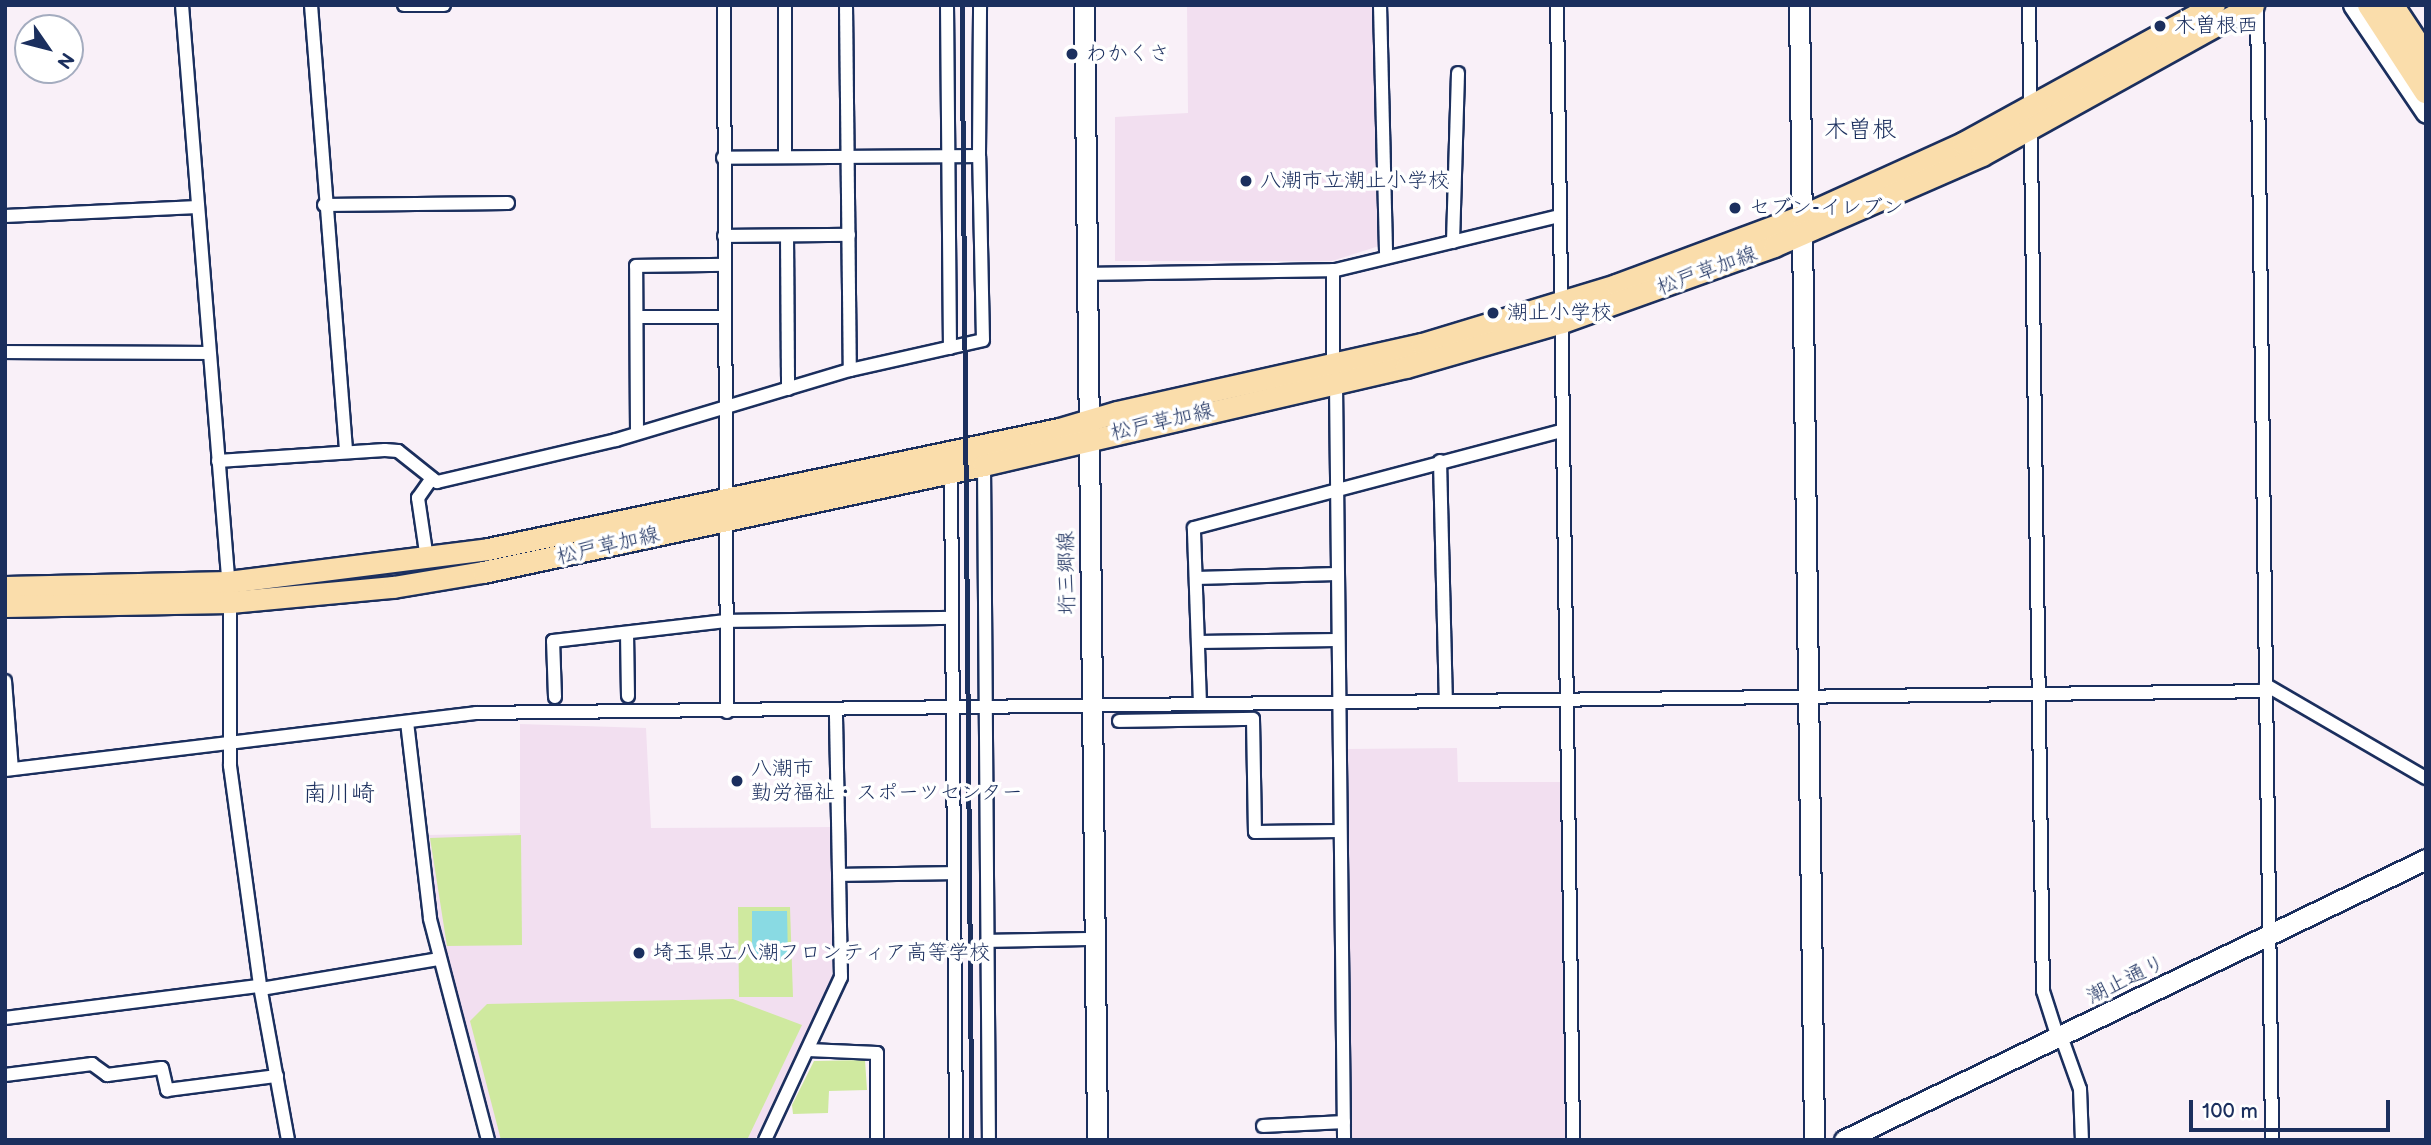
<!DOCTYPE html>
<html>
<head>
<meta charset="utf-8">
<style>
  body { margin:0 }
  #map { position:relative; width:2431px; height:1145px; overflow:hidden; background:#f9f0f8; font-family:"Balsamiq Sans","Klee One",sans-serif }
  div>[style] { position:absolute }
  .built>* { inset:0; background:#f2dff0 }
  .green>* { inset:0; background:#cfe99f }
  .water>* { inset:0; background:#89dae3 }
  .roads { filter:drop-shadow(2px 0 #1b2f5e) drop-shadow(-2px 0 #1b2f5e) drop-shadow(0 2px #1b2f5e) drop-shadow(0 -2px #1b2f5e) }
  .street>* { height:12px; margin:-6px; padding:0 6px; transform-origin:6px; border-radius:6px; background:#fff }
  .secondary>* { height:19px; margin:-9.5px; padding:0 9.5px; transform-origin:9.5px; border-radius:9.5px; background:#fff }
  .primary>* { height:21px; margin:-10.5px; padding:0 10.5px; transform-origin:10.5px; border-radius:10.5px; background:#faddab }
  .highway>* { height:24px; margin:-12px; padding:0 12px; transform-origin:12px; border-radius:12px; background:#faddab }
  .rail>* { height:4.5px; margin:-2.25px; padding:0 2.25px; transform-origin:2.25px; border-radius:2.25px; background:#1b2f5e }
  .dots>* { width:19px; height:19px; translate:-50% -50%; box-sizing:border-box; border:4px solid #fff; border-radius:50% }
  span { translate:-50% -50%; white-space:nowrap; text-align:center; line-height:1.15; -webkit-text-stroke:7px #fff; paint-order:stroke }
  .poi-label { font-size:21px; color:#1b2f5e }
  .left { translate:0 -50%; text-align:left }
  .street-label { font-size:21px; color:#1b2f5e }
  .quarter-label { font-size:24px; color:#1b2f5e }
  .frame { position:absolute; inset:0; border:7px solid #1b2f5e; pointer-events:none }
  .north { position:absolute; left:14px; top:14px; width:70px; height:70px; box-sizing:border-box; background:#fff; border:2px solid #a4acbf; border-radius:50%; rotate:125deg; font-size:19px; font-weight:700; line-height:28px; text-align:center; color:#1b2f5e }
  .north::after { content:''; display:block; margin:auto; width:24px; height:32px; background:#1b2f5e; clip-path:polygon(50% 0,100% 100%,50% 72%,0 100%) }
  .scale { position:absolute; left:2189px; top:1100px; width:201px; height:32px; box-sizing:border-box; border:4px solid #1b2f5e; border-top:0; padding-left:9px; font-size:21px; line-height:24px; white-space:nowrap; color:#1b2f5e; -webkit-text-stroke:5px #fff; paint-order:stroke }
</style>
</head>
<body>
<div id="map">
  <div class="built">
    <i style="clip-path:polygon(1187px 5px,1375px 5px,1379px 246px,1332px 261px,1115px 261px,1115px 117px,1188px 113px)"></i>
    <i style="clip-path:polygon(520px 724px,646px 728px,651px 828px,833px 827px,832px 980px,755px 1140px,496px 1140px,438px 925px,427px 835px,520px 833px)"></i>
    <i style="clip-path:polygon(1457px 748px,1458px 782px,1560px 782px,1568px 1140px,1351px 1140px,1345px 749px)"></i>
  </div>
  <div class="green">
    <i style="clip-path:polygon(521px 835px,522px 945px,447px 946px,430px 838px)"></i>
    <i style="clip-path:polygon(738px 907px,790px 907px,793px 997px,739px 997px)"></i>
    <i style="clip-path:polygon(733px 999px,802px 1025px,747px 1140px,501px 1140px,470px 1021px,487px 1004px)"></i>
    <i style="clip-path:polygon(865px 1060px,867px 1090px,829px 1091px,828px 1113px,793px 1114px,792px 1105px,814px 1061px)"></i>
  </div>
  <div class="water">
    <i style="clip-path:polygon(752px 911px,787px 911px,788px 960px,752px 960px)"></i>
  </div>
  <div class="roads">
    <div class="street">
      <i style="left:182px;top:5px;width:599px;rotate:85.4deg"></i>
      <i style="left:230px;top:602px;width:164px;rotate:90deg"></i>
      <i style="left:230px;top:766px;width:222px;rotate:82.2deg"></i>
      <i style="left:260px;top:986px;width:157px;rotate:79.7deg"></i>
      <i style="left:311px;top:5px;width:448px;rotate:85.5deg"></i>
      <i style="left:404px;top:5px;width:40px"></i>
      <i style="left:724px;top:5px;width:707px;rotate:89.76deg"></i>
      <i style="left:785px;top:5px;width:152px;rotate:90deg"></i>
      <i style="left:846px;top:5px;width:365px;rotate:89.4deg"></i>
      <i style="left:947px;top:5px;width:343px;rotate:89.5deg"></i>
      <i style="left:1380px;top:5px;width:251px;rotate:88.6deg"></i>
      <i style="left:1557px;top:5px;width:1135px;rotate:89.19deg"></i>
      <i style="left:2029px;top:5px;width:986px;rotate:89.19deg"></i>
      <i style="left:2043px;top:991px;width:49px;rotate:72.3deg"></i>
      <i style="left:2257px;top:5px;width:1135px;rotate:89.24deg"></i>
      <i style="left:979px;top:156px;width:151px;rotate:-89.6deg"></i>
      <i style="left:324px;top:205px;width:184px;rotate:-0.6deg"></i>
      <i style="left:5px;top:216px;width:193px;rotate:-2.7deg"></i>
      <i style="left:724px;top:236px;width:125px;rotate:-0.5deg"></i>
      <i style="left:787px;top:236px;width:153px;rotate:89.6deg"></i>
      <i style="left:1453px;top:242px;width:169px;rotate:-88.3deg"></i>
      <i style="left:1088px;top:274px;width:248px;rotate:-0.9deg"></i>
      <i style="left:1336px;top:270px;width:230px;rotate:-13.6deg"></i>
      <i style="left:637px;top:317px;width:87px"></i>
      <i style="left:5px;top:352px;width:204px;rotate:0.3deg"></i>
      <i style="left:1333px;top:366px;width:96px;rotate:-90deg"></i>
      <i style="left:1336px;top:384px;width:756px;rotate:89.39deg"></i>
      <i style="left:637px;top:433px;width:167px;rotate:-90.3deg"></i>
      <i style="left:636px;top:266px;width:88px;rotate:-0.7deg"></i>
      <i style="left:218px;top:461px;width:167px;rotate:-3.8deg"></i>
      <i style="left:385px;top:450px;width:13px;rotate:4deg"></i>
      <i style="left:398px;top:451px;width:50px;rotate:38.5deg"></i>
      <i style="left:437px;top:482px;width:184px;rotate:-13.2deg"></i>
      <i style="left:616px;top:440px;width:244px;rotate:-16.7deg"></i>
      <i style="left:850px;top:370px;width:136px;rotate:-12.7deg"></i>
      <i style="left:983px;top:340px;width:184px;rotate:-91.2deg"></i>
      <i style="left:979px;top:156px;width:256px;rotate:179.6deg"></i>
      <i style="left:1440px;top:461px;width:240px;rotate:88.6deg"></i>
      <i style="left:984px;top:465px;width:675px;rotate:89.58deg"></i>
      <i style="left:951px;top:471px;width:669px;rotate:89.57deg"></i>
      <i style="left:427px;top:559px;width:62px;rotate:-98.4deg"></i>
      <i style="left:418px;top:498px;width:24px;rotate:-55deg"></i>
      <i style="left:1196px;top:578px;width:141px;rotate:-1.6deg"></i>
      <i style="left:627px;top:633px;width:63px;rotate:89.1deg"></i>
      <i style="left:1198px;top:642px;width:139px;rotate:-0.8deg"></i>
      <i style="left:5px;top:681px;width:88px;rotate:85.5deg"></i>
      <i style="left:2266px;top:685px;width:185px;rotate:30.2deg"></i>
      <i style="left:555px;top:697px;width:56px;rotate:-92deg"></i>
      <i style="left:553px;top:641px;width:174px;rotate:-6.6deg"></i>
      <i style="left:726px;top:621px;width:226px;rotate:-0.8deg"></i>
      <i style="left:1200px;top:704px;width:176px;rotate:-92deg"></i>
      <i style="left:1194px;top:528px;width:381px;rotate:-14.8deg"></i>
      <i style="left:1119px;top:721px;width:134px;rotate:-0.9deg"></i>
      <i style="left:1253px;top:719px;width:113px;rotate:89deg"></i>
      <i style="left:1255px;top:832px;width:85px;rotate:-0.7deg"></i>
      <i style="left:407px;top:722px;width:198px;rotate:83.3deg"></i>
      <i style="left:430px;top:919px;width:228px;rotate:75.3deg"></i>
      <i style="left:5px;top:770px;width:474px;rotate:-6.9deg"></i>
      <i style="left:476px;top:713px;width:1790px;rotate:-0.7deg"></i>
      <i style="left:840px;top:875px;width:113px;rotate:-1deg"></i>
      <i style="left:988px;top:941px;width:107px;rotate:-1.1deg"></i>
      <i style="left:261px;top:989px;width:181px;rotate:-9.6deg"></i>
      <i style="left:5px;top:1018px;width:257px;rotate:-7.2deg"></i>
      <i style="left:2061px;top:1036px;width:56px;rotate:70.3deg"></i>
      <i style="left:2080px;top:1089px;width:51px;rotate:87.8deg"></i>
      <i style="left:808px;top:1050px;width:69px;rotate:2.5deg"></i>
      <i style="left:877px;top:1053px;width:87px;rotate:90deg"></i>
      <i style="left:5px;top:1075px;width:88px;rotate:-7.2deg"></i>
      <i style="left:92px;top:1064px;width:19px;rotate:36deg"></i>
      <i style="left:107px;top:1075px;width:55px;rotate:-7.3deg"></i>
      <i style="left:162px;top:1068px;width:23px;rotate:77deg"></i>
      <i style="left:167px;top:1090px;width:111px;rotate:-7.3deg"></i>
      <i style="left:1263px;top:1126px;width:81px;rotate:-2.8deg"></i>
      <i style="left:765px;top:1140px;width:180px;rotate:-65deg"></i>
      <i style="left:841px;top:977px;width:266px;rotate:-91.1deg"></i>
    </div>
    <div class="secondary">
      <i style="left:1084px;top:5px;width:1135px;rotate:89.34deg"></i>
      <i style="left:1799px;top:5px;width:1135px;rotate:89.24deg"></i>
      <i style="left:2353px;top:5px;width:130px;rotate:55.9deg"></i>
      <i style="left:1844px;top:1140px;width:646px;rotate:-25.77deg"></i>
    </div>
    <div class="primary">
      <i style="left:5px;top:587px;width:223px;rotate:-1.3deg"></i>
      <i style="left:228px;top:582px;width:262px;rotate:-7.2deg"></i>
      <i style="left:488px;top:549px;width:583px;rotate:-11.87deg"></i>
      <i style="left:1059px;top:429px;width:60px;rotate:-16.3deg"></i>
      <i style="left:1117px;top:412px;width:312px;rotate:-12.6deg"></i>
      <i style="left:1422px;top:344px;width:203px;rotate:-16.9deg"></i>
      <i style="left:1616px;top:285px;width:198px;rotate:-20.4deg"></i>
      <i style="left:1802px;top:216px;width:177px;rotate:-24.4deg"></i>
      <i style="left:1963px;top:143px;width:286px;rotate:-28.8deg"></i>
      <i style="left:5px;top:606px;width:225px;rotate:-1deg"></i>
      <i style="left:230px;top:602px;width:164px;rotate:-5.3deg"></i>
      <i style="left:393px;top:587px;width:91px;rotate:-9.5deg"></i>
      <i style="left:483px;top:572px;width:512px;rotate:-12.06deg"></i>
      <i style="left:984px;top:465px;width:433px;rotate:-13.1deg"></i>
      <i style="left:1406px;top:367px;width:162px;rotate:-16.1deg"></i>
      <i style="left:1562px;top:322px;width:225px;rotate:-19.7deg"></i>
      <i style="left:1774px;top:246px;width:227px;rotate:-23.6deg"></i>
      <i style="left:1982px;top:155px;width:310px;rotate:-29deg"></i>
    </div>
    <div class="highway">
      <i style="left:2370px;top:5px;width:103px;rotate:56.9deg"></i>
      <i style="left:2391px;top:5px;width:64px;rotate:56.6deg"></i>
    </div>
  </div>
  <div class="rail">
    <i style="left:962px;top:5px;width:1135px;rotate:89.5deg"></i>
  </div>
  <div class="dots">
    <i style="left:2160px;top:26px;background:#1b2f5e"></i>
    <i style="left:1072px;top:54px;background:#1b2f5e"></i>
    <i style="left:1246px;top:181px;background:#1b2f5e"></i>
    <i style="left:1735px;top:208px;background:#1b2f5e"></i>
    <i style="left:1493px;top:313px;background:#1b2f5e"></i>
    <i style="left:737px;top:781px;background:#1b2f5e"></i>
    <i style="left:639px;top:953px;background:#1b2f5e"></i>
  </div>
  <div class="poi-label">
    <span class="left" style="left:2174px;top:26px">木曽根西</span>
    <span class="left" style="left:1086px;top:54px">わかくさ</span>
    <span class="left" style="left:1260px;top:181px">八潮市立潮止小学校</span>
    <span class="left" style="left:1749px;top:208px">セブン-イレブン</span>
    <span class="left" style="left:1507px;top:313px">潮止小学校</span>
    <span class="left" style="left:751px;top:781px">八潮市<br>勤労福祉・スポーツセンター</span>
    <span class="left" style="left:653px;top:953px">埼玉県立八潮フロンティア高等学校</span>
  </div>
  <div class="street-label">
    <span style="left:1707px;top:271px;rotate:-20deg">松戸草加線</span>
    <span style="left:1162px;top:422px;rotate:-13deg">松戸草加線</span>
    <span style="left:608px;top:546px;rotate:-13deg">松戸草加線</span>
    <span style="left:1067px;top:573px;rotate:-91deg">垳三郷線</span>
    <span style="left:2126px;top:980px;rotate:-26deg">潮止通り</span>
  </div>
  <div class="quarter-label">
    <span style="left:1860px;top:130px">木曽根</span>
    <span style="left:339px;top:794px">南川崎</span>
  </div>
  <div class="frame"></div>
  <div class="north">N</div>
  <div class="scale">100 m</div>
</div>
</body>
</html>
